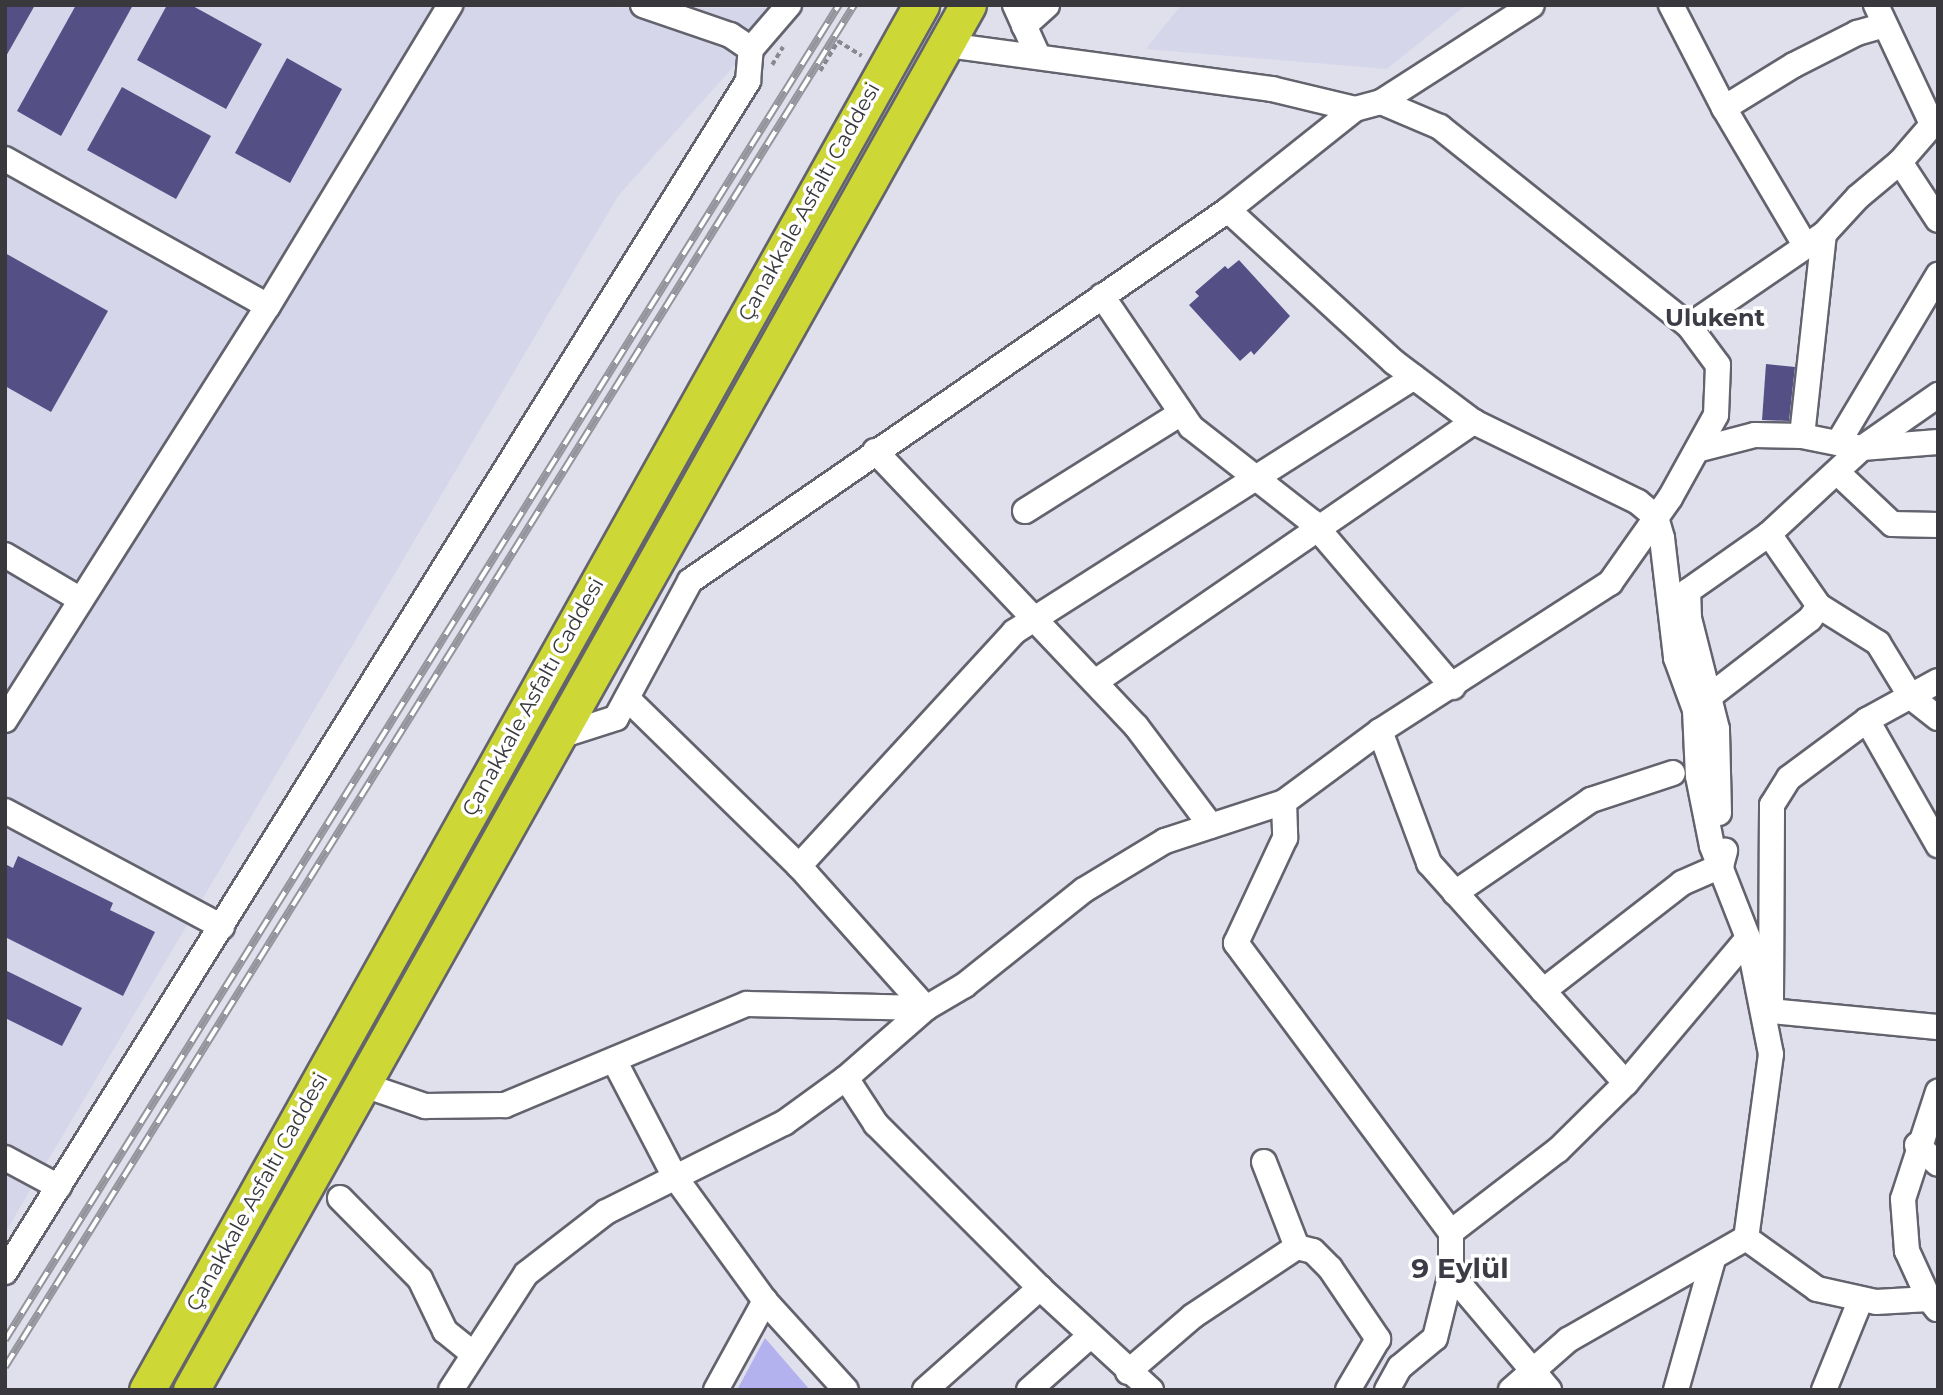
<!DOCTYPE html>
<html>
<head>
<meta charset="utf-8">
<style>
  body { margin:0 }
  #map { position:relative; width:1943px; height:1395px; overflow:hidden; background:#dfe0ec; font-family:Montserrat,sans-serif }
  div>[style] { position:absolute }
  .built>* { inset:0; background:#d6d6ea }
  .green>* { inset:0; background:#b3b2ef }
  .building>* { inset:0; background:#545086 }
  .path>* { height:3.5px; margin-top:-1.75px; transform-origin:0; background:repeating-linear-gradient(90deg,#888891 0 5px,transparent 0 8.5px) }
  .roads { filter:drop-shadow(2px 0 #63636e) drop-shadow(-2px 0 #63636e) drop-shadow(0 2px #63636e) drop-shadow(0 -2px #63636e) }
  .minor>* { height:24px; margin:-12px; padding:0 12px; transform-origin:12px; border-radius:12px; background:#fff }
  .highway>* { height:35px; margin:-17.5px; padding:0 17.5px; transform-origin:17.5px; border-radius:17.5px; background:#cdd735 }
  .rail>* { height:8px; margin-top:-4px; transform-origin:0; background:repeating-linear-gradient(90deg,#fff 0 16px,#94949d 0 32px); box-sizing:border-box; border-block:2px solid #94949d }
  span { translate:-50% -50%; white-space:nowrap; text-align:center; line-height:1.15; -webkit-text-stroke:7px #fff; paint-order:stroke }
  .street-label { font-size:21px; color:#38383d }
  .quarter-label { font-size:24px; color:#3c3c46; font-weight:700 }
  .district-label { font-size:28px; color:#3c3c46; font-weight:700 }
  .frame { position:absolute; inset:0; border:7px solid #38383d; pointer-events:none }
</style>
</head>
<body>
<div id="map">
  <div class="built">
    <i style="clip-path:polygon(5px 5px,786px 8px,618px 196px,5px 1233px)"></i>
    <i style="clip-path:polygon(1181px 5px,1466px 5px,1387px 69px,1146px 49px)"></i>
  </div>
  <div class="green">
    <i style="clip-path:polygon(765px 1338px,810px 1390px,811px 1390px,737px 1390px)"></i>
  </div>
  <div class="building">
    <i style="clip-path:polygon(5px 5px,35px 5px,5px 58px)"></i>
    <i style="clip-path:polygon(76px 5px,133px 5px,61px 136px,17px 111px)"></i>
    <i style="clip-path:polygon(167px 5px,191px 5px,262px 44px,226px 109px,137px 60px)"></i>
    <i style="clip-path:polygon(287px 58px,342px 89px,290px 183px,235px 153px)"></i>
    <i style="clip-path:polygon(122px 87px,211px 136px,176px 199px,87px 150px)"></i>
    <i style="clip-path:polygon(5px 253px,108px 311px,51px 412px,5px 386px)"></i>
    <i style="clip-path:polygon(1239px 260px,1290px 316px,1254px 355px,1251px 351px,1240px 361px,1189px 305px,1199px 296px,1195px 292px,1225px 266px,1228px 269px)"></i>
    <i style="clip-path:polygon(1766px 364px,1795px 367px,1789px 421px,1762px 420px)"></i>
    <i style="clip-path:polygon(18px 856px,113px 903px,110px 910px,155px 932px,123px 996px,5px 937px,5px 864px,13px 868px)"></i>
    <i style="clip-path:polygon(5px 970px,82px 1008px,62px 1046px,5px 1018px)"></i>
  </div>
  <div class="path">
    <i style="left:772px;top:65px;width:21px;rotate:-59deg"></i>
    <i style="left:820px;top:71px;width:35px;rotate:-59deg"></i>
    <i style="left:838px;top:41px;width:28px;rotate:32deg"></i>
  </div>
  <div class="roads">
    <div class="minor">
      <i style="left:1015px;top:5px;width:56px;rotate:65.7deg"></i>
      <i style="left:1671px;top:5px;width:116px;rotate:62.8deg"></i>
      <i style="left:1724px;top:108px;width:159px;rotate:59.4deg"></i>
      <i style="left:1876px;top:5px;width:134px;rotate:64.8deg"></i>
      <i style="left:1933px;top:126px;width:5px;rotate:-22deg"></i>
      <i style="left:1024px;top:26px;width:31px;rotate:-42deg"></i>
      <i style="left:751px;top:49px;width:58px;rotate:-49.2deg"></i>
      <i style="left:1381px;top:102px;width:179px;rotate:-32.7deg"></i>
      <i style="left:1724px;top:108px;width:82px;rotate:-31.6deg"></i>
      <i style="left:1794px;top:65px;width:71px;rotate:-26.9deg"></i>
      <i style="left:1857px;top:33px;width:29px;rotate:-16deg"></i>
      <i style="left:5px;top:159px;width:301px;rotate:29.2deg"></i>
      <i style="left:1900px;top:162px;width:69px;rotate:56.8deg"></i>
      <i style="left:1228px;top:210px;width:225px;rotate:42.5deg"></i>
      <i style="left:1394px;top:362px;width:100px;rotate:36.9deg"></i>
      <i style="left:1474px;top:422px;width:182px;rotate:26deg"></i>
      <i style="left:1638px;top:502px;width:23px;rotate:40deg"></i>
      <i style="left:1656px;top:517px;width:22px;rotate:74deg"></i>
      <i style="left:1662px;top:538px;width:121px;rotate:83.3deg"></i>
      <i style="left:1676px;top:658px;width:55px;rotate:69.9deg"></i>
      <i style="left:1695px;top:710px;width:66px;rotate:87.4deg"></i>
      <i style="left:1698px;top:776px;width:71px;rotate:78.7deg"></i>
      <i style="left:1712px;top:846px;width:99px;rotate:68.6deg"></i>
      <i style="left:1748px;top:938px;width:118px;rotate:78.8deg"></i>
      <i style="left:1771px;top:1054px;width:186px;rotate:97.7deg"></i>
      <i style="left:1746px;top:1238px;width:205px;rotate:150.2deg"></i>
      <i style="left:1568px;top:1340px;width:76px;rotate:138.7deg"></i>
      <i style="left:1102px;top:296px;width:158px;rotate:55.8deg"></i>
      <i style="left:1191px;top:427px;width:154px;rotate:38.1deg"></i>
      <i style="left:1312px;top:522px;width:217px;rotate:49.5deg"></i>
      <i style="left:1689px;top:326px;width:163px;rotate:-34.3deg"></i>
      <i style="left:1824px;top:234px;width:50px;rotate:-47.4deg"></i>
      <i style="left:1858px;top:197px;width:55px;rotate:-39.8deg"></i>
      <i style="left:1900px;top:162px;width:58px;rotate:-49.2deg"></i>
      <i style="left:1802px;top:436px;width:203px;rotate:-83.8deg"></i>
      <i style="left:1838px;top:443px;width:196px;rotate:-59.2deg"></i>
      <i style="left:1697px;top:450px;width:60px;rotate:-14.5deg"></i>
      <i style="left:1755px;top:435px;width:47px;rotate:1.2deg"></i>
      <i style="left:1802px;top:436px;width:61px;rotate:11.3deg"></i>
      <i style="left:1862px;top:448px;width:93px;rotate:-34.9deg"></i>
      <i style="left:875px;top:451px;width:379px;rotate:46.5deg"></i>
      <i style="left:1136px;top:726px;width:125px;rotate:53.1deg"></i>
      <i style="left:1839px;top:474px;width:73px;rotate:43.3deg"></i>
      <i style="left:1892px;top:524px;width:46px;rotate:1.2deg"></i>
      <i style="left:1025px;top:511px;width:184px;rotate:-32.1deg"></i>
      <i style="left:1769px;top:534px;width:88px;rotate:55.2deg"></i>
      <i style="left:1819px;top:606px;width:70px;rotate:32.1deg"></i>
      <i style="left:1878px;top:643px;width:63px;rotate:58.6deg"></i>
      <i style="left:1911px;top:697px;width:34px;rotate:38deg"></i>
      <i style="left:5px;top:555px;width:88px;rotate:30.6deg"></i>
      <i style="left:1095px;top:682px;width:460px;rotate:-34.5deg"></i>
      <i style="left:1710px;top:696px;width:126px;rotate:-37.6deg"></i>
      <i style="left:1810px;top:619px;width:16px;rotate:-55deg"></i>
      <i style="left:5px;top:720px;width:490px;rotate:-57.6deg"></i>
      <i style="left:268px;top:306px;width:352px;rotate:-58.8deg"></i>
      <i style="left:1867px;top:720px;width:144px;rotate:60.4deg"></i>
      <i style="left:1380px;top:731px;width:141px;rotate:69.6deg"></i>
      <i style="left:1429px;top:863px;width:295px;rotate:48.2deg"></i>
      <i style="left:560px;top:736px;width:59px;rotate:-17.8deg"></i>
      <i style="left:616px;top:718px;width:156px;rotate:-61.6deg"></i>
      <i style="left:690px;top:581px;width:654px;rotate:-34.59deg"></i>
      <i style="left:1228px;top:210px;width:162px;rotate:-38.5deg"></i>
      <i style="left:1284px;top:802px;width:36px;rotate:88deg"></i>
      <i style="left:1285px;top:838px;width:116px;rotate:115deg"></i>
      <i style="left:1236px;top:943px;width:360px;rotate:53.4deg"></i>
      <i style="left:1451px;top:1232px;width:42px;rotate:90deg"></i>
      <i style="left:1451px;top:1274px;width:152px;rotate:49.8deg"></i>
      <i style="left:5px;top:811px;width:246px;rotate:28.1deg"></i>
      <i style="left:1719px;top:813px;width:84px;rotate:-91.4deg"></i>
      <i style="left:1717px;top:729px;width:114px;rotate:-104.2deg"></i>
      <i style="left:1689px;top:618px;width:27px;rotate:-92deg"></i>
      <i style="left:1688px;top:591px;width:99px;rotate:-35.1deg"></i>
      <i style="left:1769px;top:534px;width:127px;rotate:-42.8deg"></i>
      <i style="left:1862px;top:448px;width:76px;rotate:-4.5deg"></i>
      <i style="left:799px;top:866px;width:318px;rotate:-47.4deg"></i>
      <i style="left:1014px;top:632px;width:474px;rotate:-32.5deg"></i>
      <i style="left:1455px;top:893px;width:165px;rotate:-34.4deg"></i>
      <i style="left:1591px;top:800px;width:86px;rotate:-18.2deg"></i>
      <i style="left:1543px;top:991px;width:176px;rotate:-37.8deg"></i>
      <i style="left:1682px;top:883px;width:43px;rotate:-23.6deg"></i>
      <i style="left:1721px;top:866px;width:16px;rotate:-75deg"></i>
      <i style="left:1771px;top:1000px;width:195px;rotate:-89.7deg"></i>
      <i style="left:1772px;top:805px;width:32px;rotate:-58deg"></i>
      <i style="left:1789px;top:778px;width:97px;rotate:-36.6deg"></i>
      <i style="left:1867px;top:720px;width:81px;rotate:-28.8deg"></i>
      <i style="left:1771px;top:1011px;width:168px;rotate:5.5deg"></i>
      <i style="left:614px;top:1060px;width:132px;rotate:62.5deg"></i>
      <i style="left:675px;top:1177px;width:153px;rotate:54deg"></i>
      <i style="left:765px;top:1301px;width:120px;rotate:47.7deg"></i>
      <i style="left:846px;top:1078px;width:55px;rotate:56.9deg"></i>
      <i style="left:876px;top:1124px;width:232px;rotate:45deg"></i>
      <i style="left:1040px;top:1288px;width:151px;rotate:42.6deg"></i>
      <i style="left:364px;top:1085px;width:65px;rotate:19deg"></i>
      <i style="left:425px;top:1106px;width:80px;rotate:-0.7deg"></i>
      <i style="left:505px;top:1105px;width:262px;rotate:-22.7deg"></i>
      <i style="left:747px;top:1004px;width:179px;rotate:1.3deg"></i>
      <i style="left:926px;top:1008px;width:45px;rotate:-30.5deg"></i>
      <i style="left:965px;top:985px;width:152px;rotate:-38.6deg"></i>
      <i style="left:1084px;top:890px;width:95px;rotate:-31.2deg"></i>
      <i style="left:1165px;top:841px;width:125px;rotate:-18.1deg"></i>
      <i style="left:1284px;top:802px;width:119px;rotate:-36.5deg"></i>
      <i style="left:1380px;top:731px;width:274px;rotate:-32.8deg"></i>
      <i style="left:1610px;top:583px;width:104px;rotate:-54.8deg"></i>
      <i style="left:1670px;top:498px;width:95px;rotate:-61deg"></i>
      <i style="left:1716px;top:415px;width:50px;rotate:-87.7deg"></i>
      <i style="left:1718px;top:365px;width:49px;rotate:-126.6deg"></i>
      <i style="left:1689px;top:326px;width:319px;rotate:-141.4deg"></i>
      <i style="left:1440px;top:127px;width:64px;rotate:-157deg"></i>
      <i style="left:1381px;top:102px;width:27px;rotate:165deg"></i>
      <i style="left:1355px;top:109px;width:85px;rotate:-166.5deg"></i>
      <i style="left:1272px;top:89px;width:328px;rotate:-172.3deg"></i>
      <i style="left:1917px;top:1145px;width:28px;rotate:42deg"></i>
      <i style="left:5px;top:1158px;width:61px;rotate:28.2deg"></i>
      <i style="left:1264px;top:1162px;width:91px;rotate:68.8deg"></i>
      <i style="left:340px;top:1198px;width:114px;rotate:45.4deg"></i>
      <i style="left:420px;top:1279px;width:58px;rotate:64.3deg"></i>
      <i style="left:445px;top:1331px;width:36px;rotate:39deg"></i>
      <i style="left:1451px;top:1232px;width:135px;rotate:-37.5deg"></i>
      <i style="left:1558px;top:1150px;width:95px;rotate:-44.6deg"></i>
      <i style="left:1626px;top:1083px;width:189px;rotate:-49.9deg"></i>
      <i style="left:1746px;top:1238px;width:87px;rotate:35.7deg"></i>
      <i style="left:1817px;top:1289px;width:60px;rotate:12.4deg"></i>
      <i style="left:1876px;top:1302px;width:53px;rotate:-3.2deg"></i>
      <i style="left:1929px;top:1299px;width:13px;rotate:51deg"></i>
      <i style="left:5px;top:1272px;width:1404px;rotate:-58.04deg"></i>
      <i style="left:748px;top:81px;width:32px;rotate:-85deg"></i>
      <i style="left:751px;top:49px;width:25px;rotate:-146deg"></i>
      <i style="left:730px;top:35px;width:92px;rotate:-161deg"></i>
      <i style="left:1929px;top:1299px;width:53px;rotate:-114.6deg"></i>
      <i style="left:1907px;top:1251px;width:52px;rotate:-94.4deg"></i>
      <i style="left:1903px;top:1199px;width:113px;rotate:-71.9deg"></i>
      <i style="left:1128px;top:1372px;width:86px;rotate:-40.7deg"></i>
      <i style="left:1193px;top:1316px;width:125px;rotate:-33.6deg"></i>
      <i style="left:1297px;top:1247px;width:16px;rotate:14deg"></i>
      <i style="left:1313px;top:1251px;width:24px;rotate:45deg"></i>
      <i style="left:1330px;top:1268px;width:86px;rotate:55.9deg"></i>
      <i style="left:1378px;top:1339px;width:59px;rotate:120.5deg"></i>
      <i style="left:451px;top:1390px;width:138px;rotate:-57.1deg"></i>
      <i style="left:526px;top:1274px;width:101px;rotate:-37.8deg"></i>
      <i style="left:606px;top:1212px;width:199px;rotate:-26.6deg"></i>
      <i style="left:784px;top:1123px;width:77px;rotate:-36deg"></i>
      <i style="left:846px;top:1078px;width:106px;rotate:-41.2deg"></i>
      <i style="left:926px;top:1008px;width:191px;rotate:-131.8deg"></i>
      <i style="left:799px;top:866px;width:240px;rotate:-135.7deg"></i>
      <i style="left:716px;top:1390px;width:102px;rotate:-61.2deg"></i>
      <i style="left:925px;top:1390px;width:154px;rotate:-41.6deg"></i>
      <i style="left:1029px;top:1390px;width:81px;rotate:-41.5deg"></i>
      <i style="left:1387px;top:1390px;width:26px;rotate:-61deg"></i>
      <i style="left:1400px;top:1367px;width:45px;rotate:-39.6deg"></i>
      <i style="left:1435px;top:1338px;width:66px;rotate:-76deg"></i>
      <i style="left:1676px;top:1390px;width:136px;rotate:-74.2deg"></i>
      <i style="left:1824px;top:1390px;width:98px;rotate:-67.9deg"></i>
    </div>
    <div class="highway">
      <i style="left:147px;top:1390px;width:1587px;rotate:-60.8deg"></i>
      <i style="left:191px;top:1390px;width:1588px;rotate:-60.71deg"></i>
    </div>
  </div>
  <div class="rail">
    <i style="left:5px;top:1340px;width:1574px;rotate:-58.01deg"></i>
    <i style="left:5px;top:1367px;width:1605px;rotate:-58.06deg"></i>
  </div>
  <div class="street-label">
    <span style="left:809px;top:202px;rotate:-61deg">Çanakkale Asfaltı Caddesi</span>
    <span style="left:533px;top:697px;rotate:-61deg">Çanakkale Asfaltı Caddesi</span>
    <span style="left:257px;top:1192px;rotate:-61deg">Çanakkale Asfaltı Caddesi</span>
  </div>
  <div class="quarter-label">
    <span style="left:1715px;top:318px">Ulukent</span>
  </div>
  <div class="district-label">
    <span style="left:1460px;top:1268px">9 Eylül</span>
  </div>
  <div class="frame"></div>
</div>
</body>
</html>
